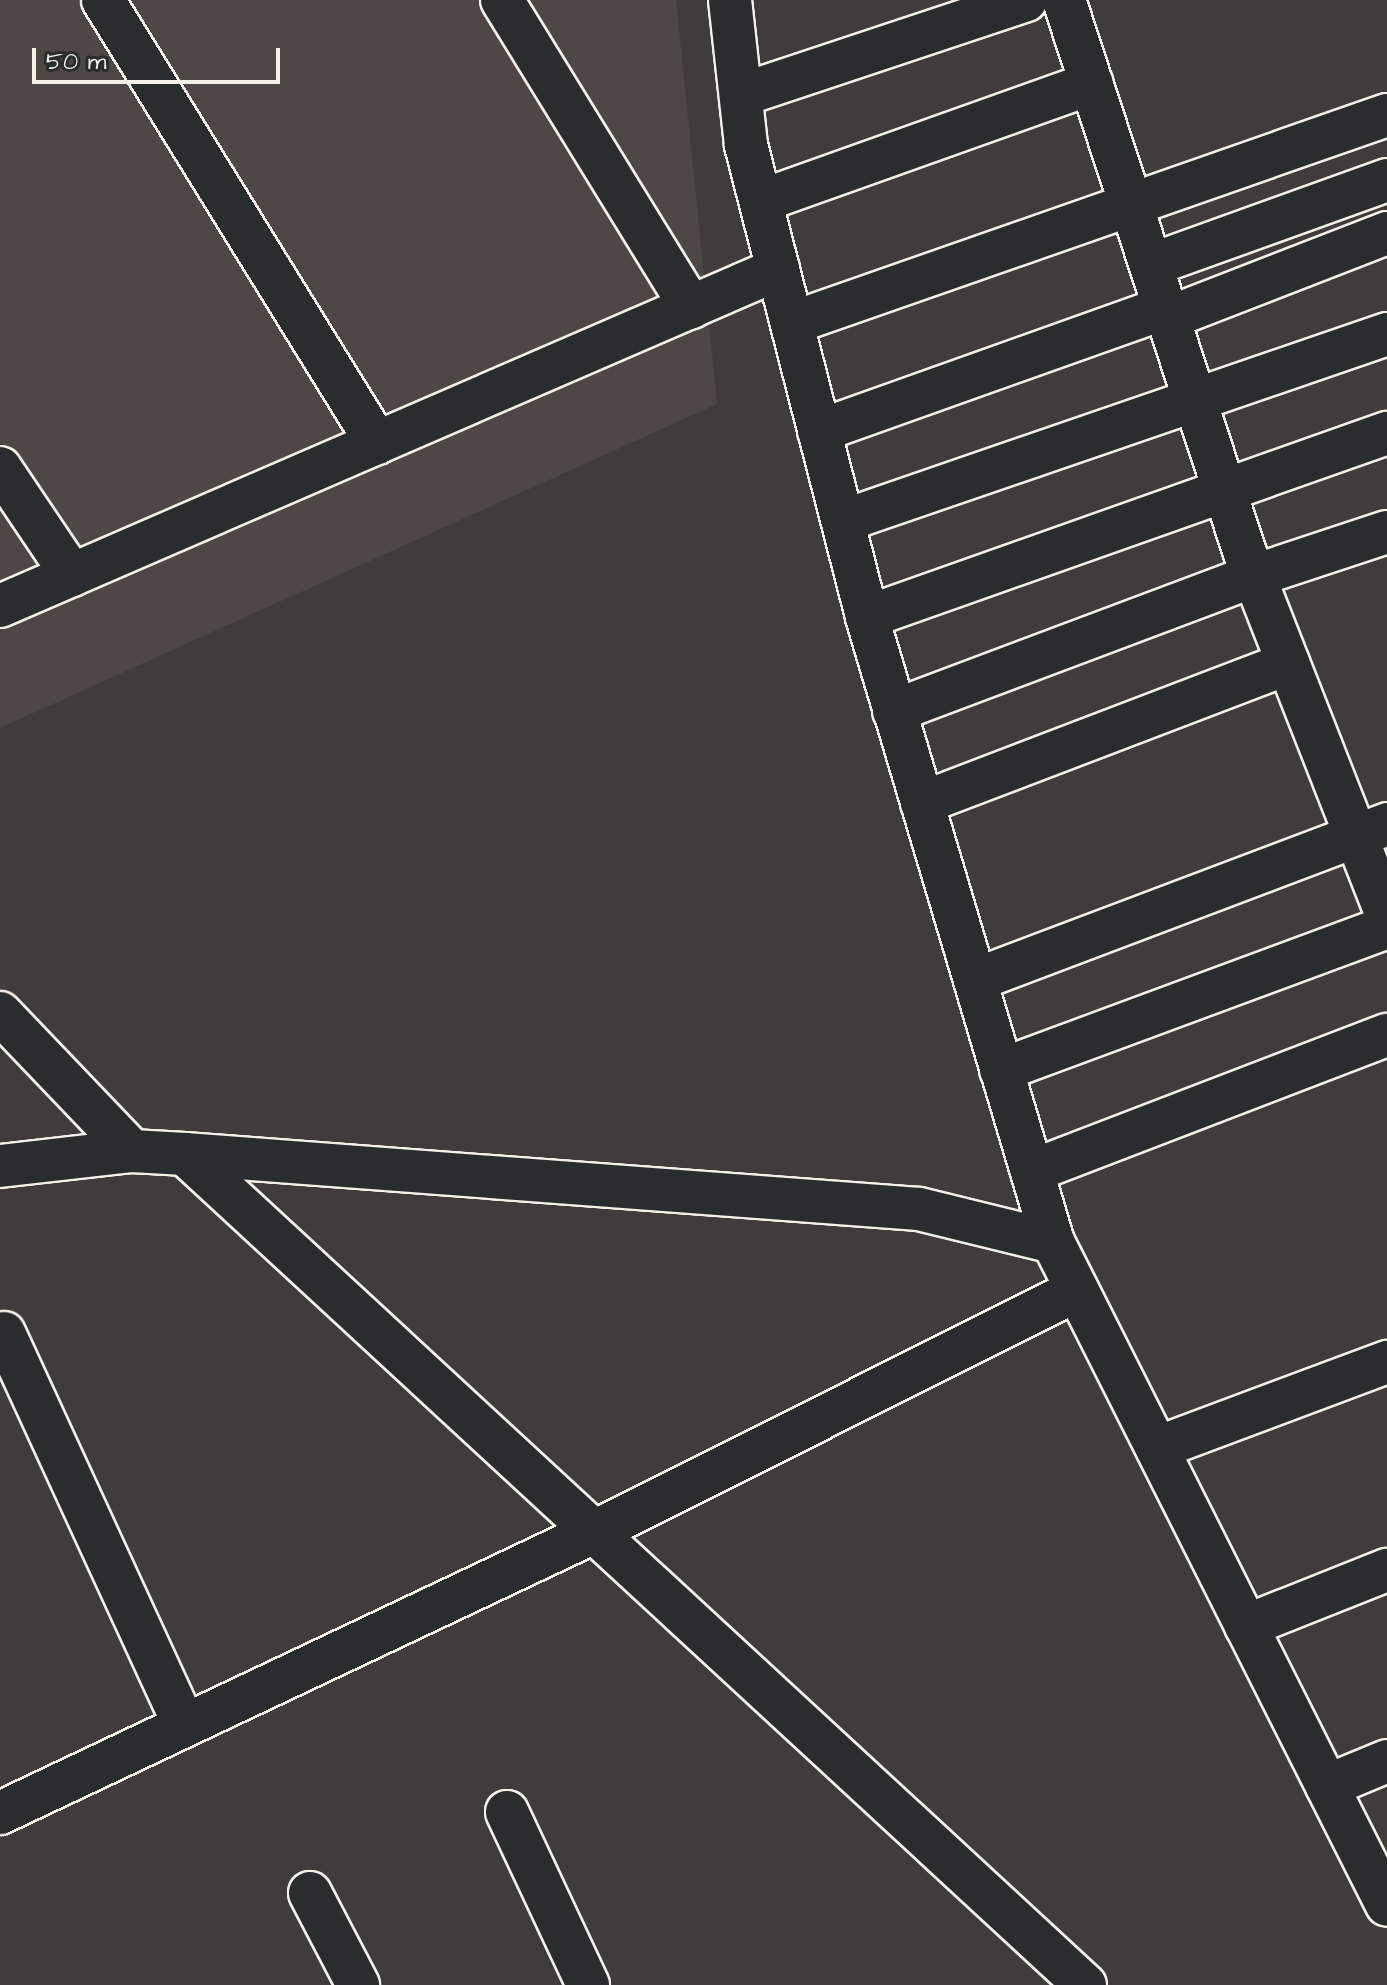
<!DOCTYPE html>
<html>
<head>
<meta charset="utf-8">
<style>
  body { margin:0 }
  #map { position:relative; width:1387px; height:1985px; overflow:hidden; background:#403c3c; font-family:"Architects Daughter",sans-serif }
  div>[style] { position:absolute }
  .built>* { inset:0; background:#4f4646 }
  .roads { filter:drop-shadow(2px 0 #f4f1e8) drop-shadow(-2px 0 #f4f1e8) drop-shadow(0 2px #f4f1e8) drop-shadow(0 -2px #f4f1e8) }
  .minor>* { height:42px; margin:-21px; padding:0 21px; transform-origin:21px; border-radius:21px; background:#2a2d2e }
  span { translate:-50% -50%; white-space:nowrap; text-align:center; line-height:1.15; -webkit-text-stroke:6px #2a2d2e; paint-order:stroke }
  .scale { position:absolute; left:32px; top:48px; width:248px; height:36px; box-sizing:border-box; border:4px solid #f4f1e8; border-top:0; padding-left:10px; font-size:24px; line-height:28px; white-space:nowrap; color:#f4f1e8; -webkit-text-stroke:6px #2a2d2e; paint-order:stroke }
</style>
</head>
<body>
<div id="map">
  <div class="built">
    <i style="clip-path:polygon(0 0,676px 0,717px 404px,0 728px)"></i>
  </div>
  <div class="roads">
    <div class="minor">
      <i style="left:103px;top:0;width:521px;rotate:58.26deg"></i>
      <i style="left:502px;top:0;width:361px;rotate:58.4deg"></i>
      <i style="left:730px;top:0;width:146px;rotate:83.7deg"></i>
      <i style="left:746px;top:145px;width:487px;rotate:75.6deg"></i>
      <i style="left:867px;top:617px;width:652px;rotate:73.43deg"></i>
      <i style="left:1053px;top:1242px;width:742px;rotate:63.26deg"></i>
      <i style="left:1064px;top:0;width:582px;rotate:71.88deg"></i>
      <i style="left:1245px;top:553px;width:390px;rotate:68.6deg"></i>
      <i style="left:741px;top:95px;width:300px;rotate:-18.4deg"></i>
      <i style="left:761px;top:201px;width:351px;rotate:-19.6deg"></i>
      <i style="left:1151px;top:265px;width:251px;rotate:-19.8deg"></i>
      <i style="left:1168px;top:318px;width:235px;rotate:-21.2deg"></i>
      <i style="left:792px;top:323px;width:630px;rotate:-19.27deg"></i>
      <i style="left:819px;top:431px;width:367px;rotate:-19.6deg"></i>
      <i style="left:0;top:468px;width:129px;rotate:56.1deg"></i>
      <i style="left:843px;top:521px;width:575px;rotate:-18.97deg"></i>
      <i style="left:0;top:606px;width:848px;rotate:-23.42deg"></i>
      <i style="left:867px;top:617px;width:552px;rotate:-19.49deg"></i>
      <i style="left:894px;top:711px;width:384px;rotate:-20.6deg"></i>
      <i style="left:1254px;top:576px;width:140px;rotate:-18.3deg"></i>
      <i style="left:922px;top:803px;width:392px;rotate:-20.9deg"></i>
      <i style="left:975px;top:980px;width:441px;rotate:-20.7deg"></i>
      <i style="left:0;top:1013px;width:191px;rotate:46.3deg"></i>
      <i style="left:1001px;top:1070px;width:412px;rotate:-20.3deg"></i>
      <i style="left:185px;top:1154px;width:1225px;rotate:42.72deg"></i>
      <i style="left:0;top:1166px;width:133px;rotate:-6.5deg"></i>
      <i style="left:132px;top:1151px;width:53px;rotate:3.2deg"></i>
      <i style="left:185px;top:1154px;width:736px;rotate:4.29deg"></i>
      <i style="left:919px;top:1209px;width:138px;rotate:13.8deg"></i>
      <i style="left:1032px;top:1171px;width:380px;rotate:-21deg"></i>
      <i style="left:4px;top:1333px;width:431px;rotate:65.3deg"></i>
      <i style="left:1157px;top:1448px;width:246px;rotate:-20.5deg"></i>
      <i style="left:1246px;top:1626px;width:152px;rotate:-21.7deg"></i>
      <i style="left:1327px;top:1786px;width:65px;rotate:-22.6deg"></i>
      <i style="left:507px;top:1812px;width:191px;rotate:64.9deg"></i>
      <i style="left:0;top:1813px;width:659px;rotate:-25.32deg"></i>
      <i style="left:596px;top:1531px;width:538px;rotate:-26.61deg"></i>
      <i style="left:310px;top:1893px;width:104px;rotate:62.4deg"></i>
    </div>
  </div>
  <div class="scale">50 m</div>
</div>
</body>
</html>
